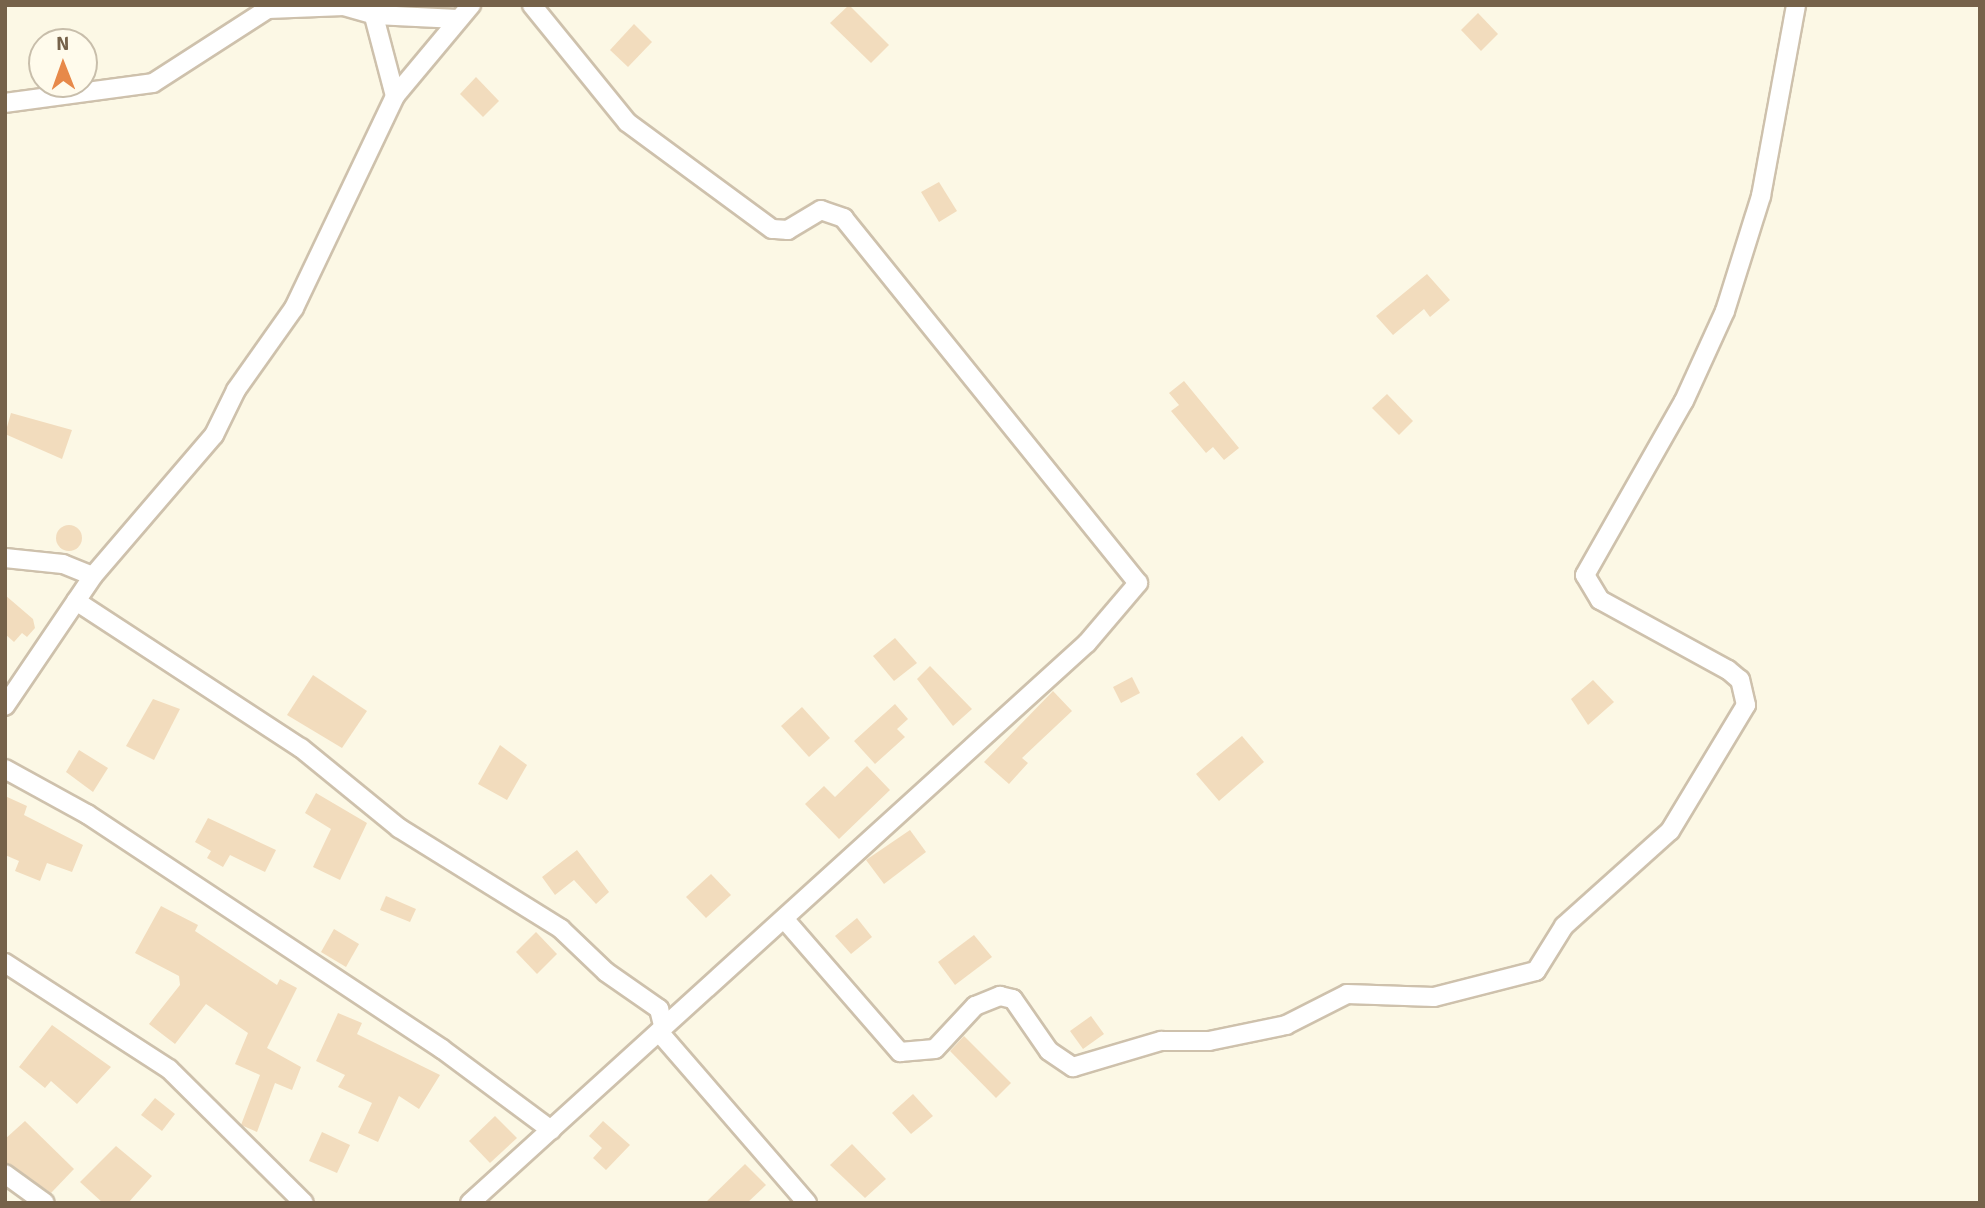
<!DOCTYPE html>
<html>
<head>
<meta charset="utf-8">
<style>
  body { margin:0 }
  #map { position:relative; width:1985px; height:1208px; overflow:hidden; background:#fcf8e5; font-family:Signika,sans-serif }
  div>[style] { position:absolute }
  .building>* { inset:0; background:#f2dcbd }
  .round { border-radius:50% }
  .roads { filter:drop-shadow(2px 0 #cec1ac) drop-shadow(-2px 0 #cec1ac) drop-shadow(0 2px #cec1ac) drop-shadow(0 -2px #cec1ac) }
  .minor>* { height:18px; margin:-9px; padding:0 9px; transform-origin:9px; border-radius:9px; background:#fff }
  span { translate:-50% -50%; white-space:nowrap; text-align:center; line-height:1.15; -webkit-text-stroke:6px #fffbec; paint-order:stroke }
  .frame { position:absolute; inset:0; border:7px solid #76624a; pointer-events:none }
  .north { position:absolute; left:28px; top:28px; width:70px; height:70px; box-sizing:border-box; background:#fffbec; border:2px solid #c8beab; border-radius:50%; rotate:359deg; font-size:19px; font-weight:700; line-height:28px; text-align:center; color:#76624a }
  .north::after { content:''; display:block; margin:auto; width:24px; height:32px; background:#e7894a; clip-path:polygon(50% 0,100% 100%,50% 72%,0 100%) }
</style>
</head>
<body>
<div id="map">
  <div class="building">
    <i style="clip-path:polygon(849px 5px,889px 45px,871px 63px,830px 23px)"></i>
    <i style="clip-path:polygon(1478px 13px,1498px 34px,1481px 51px,1461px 30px)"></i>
    <i style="clip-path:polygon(634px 24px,652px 42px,628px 67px,610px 50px)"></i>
    <i style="clip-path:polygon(476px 77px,499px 101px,483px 117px,460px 94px)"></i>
    <i style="clip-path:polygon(939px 182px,957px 211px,939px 222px,921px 192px)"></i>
    <i style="clip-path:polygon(1427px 274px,1450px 300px,1430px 317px,1424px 309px,1393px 335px,1376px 316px)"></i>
    <i style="clip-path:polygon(1184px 381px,1239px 448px,1224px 460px,1213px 447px,1206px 453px,1171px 411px,1179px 405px,1169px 393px)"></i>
    <i style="clip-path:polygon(1387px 394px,1413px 421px,1399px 435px,1372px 408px)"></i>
    <i style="clip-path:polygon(11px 413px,72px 430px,62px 459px,5px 434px)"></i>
    <i class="round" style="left:56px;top:525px;width:26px;height:26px"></i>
    <i style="clip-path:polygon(5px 595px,33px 619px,35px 628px,27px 637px,22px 633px,14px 642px,5px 634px)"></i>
    <i style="clip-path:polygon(895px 638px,917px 663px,894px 681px,873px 656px)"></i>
    <i style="clip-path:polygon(930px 666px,972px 709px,953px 726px,917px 679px)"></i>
    <i style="clip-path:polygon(313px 675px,367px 711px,342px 748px,287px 715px)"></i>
    <i style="clip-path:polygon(1132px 677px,1140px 693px,1121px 703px,1113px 687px)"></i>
    <i style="clip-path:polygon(1593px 680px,1614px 702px,1588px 725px,1571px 699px)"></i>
    <i style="clip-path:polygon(1053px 691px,1072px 711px,1022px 758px,1028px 763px,1009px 784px,984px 762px)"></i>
    <i style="clip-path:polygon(153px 699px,180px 709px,154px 760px,126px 746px)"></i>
    <i style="clip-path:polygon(895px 704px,908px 719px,897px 729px,905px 737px,875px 764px,854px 741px)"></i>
    <i style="clip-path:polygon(802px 707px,830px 738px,809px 757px,781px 726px)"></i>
    <i style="clip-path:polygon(1242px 736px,1264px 762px,1219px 801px,1196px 774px)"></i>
    <i style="clip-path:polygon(500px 745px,527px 765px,507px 800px,478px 784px)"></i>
    <i style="clip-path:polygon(79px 750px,108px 768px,93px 792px,66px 772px)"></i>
    <i style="clip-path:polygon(867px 766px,890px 790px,839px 839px,805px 804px,824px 786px,835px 797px)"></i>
    <i style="clip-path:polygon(316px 793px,367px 823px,340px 880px,313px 867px,331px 829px,305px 813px)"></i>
    <i style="clip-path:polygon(5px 796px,27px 806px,24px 815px,83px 845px,72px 872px,47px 863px,40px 881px,15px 871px,19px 861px,5px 855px)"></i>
    <i style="clip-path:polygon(208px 818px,276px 850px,265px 872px,230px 855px,223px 867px,207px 858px,211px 851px,195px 842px)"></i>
    <i style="clip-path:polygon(910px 830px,926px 852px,884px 884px,866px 860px)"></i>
    <i style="clip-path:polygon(577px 850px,609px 892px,596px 904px,574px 880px,555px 895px,542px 877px)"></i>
    <i style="clip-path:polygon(711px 874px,731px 895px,706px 918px,686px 897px)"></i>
    <i style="clip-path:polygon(386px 896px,416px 909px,410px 922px,380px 910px)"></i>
    <i style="clip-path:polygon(161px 906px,198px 925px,195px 931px,277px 985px,280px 979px,297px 988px,267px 1048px,301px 1067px,292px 1090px,275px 1083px,257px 1132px,241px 1125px,260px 1075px,235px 1064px,248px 1033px,206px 1004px,175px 1044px,149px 1024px,180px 985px,179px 976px,135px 953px)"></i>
    <i style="clip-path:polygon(857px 918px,872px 937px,851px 954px,835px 936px)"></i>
    <i style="clip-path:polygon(334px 929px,359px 944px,346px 967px,321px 952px)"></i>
    <i style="clip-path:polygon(536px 932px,557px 954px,537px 974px,516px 952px)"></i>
    <i style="clip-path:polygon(974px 935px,992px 957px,955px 985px,938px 962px)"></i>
    <i style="clip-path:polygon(338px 1013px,362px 1023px,357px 1034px,440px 1075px,419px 1109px,399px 1096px,378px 1142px,358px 1133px,372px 1103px,338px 1087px,345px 1075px,316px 1061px)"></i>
    <i style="clip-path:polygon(1091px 1016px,1104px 1034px,1083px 1049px,1070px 1031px)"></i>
    <i style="clip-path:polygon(52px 1025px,111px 1067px,77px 1104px,51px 1081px,45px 1088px,19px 1067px)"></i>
    <i style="clip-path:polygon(964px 1036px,1011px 1083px,996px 1098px,950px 1051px)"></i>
    <i style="clip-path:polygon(913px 1094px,933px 1116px,911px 1134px,892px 1113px)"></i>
    <i style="clip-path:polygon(155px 1098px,175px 1114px,162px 1131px,141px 1115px)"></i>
    <i style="clip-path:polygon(495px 1116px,517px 1138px,490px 1163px,469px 1141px)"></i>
    <i style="clip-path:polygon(25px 1121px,74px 1169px,51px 1193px,5px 1162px,5px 1139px)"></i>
    <i style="clip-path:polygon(603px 1121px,630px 1145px,606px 1170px,593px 1158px,602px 1148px,589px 1136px)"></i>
    <i style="clip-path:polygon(322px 1132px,350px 1145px,337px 1173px,309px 1161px)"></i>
    <i style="clip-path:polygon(852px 1144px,886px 1179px,865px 1198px,830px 1165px)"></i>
    <i style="clip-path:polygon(116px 1146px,152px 1176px,128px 1203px,103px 1203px,80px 1182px)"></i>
    <i style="clip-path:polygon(745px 1164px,766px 1185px,747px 1203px,705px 1203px)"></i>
  </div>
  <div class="roads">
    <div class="minor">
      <i style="left:371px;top:5px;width:94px;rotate:75.2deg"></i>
      <i style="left:5px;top:103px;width:149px;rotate:-7.7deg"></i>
      <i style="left:153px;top:83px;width:137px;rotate:-32.8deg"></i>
      <i style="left:268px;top:9px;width:76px;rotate:-2.3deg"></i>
      <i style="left:344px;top:6px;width:32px;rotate:16deg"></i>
      <i style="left:375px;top:15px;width:83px;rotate:2.8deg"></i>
      <i style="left:5px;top:558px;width:58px;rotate:5.9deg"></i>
      <i style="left:63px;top:564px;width:32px;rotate:22deg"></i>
      <i style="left:76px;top:601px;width:269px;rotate:33.2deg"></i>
      <i style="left:301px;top:748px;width:127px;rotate:39.2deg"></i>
      <i style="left:399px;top:828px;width:191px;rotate:31.9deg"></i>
      <i style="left:561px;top:929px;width:62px;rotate:43.7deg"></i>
      <i style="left:606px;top:972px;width:65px;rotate:34.9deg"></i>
      <i style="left:659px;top:1009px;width:16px;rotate:76deg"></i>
      <i style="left:5px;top:706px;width:157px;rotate:-55.9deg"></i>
      <i style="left:93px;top:576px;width:186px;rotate:-49.4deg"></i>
      <i style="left:214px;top:435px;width:50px;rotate:-63.9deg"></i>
      <i style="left:236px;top:390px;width:100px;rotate:-54.7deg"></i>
      <i style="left:294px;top:308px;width:235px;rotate:-64.5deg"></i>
      <i style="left:395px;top:96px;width:119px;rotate:-50.1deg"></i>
      <i style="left:5px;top:769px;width:94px;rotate:28.8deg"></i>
      <i style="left:87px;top:814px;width:426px;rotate:33.5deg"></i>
      <i style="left:442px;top:1049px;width:136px;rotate:36.6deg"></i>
      <i style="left:786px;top:921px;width:174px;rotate:49deg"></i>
      <i style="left:900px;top:1052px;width:35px;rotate:-5deg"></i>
      <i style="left:935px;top:1049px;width:59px;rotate:-47.1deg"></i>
      <i style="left:975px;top:1006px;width:27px;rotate:-22deg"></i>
      <i style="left:1000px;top:996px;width:13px;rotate:13deg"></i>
      <i style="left:1013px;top:999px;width:63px;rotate:55.3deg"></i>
      <i style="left:1049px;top:1051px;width:29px;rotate:34deg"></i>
      <i style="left:1073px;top:1067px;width:92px;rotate:-16.5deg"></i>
      <i style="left:1161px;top:1041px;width:48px"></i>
      <i style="left:1209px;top:1041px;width:79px;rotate:-11.7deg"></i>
      <i style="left:1286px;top:1025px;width:68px;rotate:-26.9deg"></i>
      <i style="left:1347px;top:994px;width:87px;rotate:2deg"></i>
      <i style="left:1434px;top:997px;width:105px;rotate:-14.3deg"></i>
      <i style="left:1536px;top:971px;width:53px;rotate:-58.1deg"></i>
      <i style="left:1564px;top:926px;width:142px;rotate:-41.9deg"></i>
      <i style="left:1670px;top:831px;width:147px;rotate:-58.9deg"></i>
      <i style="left:1746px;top:705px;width:26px;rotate:-103deg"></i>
      <i style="left:1740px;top:680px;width:16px;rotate:-140deg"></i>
      <i style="left:1728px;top:670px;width:146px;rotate:-151.3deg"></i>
      <i style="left:1600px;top:600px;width:29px;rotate:-121deg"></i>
      <i style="left:1585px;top:575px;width:200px;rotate:-60.4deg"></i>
      <i style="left:1684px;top:401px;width:99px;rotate:-65.5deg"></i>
      <i style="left:1725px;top:311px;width:121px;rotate:-72.6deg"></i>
      <i style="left:1761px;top:196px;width:194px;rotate:-79.6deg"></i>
      <i style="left:5px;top:963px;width:195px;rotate:32.9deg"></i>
      <i style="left:169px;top:1069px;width:190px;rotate:44.8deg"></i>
      <i style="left:659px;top:1032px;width:226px;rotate:49.1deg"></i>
      <i style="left:5px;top:1174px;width:49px;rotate:35.9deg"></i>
      <i style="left:470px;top:1203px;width:833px;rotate:-42.23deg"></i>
      <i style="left:1087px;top:643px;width:79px;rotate:-49.6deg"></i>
      <i style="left:1138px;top:583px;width:469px;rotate:-128.9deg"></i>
      <i style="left:844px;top:218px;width:24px;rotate:-161deg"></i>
      <i style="left:821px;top:210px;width:39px;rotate:149deg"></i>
      <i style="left:788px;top:230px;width:16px;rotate:-176deg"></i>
      <i style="left:772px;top:229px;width:180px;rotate:-143.6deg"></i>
      <i style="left:627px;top:122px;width:151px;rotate:-129.1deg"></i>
    </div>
  </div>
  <div class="frame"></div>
  <div class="north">N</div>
</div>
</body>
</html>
